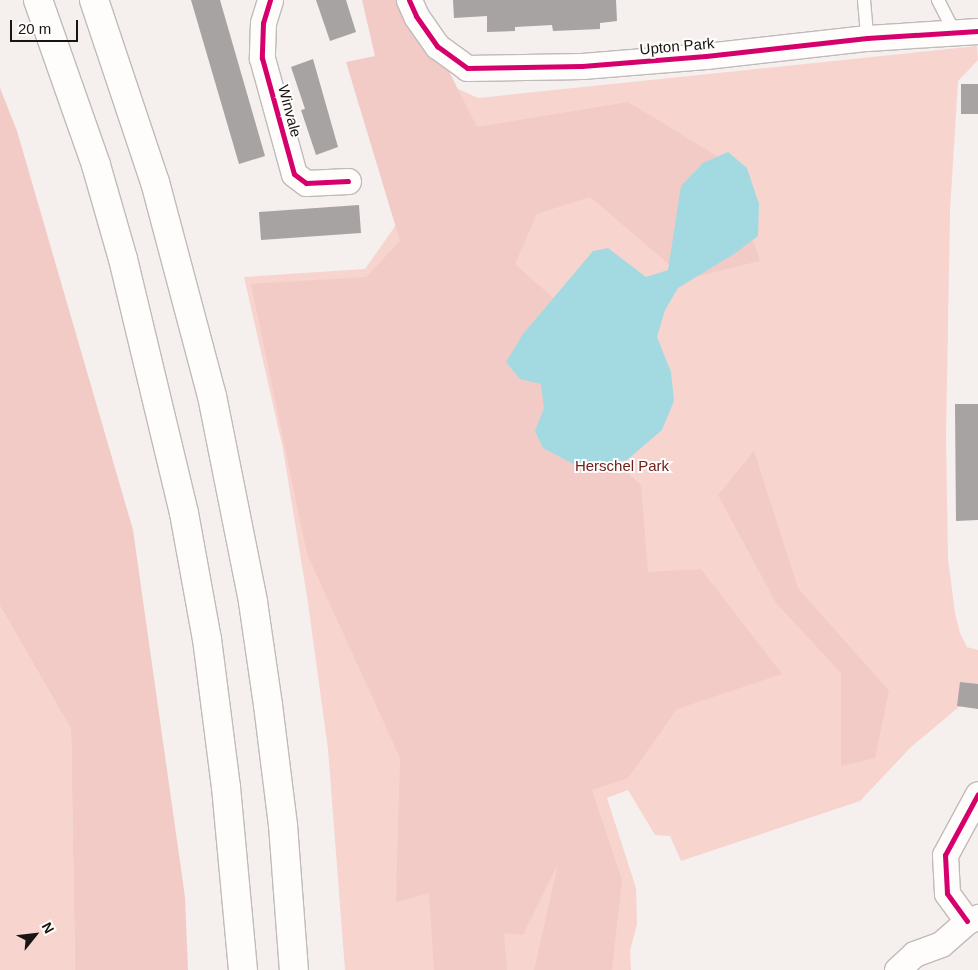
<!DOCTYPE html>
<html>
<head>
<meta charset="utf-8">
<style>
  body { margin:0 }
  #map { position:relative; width:978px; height:970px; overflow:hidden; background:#f5efee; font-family:Arial,sans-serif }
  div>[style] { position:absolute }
  .green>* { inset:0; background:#f8d4cf }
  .forest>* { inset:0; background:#f2cbc6 }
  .water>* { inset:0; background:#a3dae1 }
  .building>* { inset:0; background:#a7a3a2 }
  .roads { filter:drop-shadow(1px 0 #c0bbba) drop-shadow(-1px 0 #c0bbba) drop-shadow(0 1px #c0bbba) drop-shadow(0 -1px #c0bbba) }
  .lane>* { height:12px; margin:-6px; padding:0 6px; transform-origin:6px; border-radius:6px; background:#fefdfc }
  .street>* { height:25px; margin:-12.5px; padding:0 12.5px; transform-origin:12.5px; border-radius:12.5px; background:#fefdfc }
  .highway>* { height:28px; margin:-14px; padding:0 14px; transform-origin:14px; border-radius:14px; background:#fefdfc }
  .cycleway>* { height:5px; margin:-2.5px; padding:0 2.5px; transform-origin:2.5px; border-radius:2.5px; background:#d6006c }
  span { translate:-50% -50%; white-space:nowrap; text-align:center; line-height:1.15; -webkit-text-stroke:4px #fffcfc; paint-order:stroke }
  .street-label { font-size:15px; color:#191514 }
  .park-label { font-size:15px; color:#6e211d }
  .north { position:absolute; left:10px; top:910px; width:50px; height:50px; -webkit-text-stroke:4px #fffcfc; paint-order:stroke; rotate:61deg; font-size:14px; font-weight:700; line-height:20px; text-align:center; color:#191514 }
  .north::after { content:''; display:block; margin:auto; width:18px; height:22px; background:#191514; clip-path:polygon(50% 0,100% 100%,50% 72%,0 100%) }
  .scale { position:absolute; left:10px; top:20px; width:68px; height:22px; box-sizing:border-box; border:2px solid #191514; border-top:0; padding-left:6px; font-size:15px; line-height:18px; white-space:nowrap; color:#191514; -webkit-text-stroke:4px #fffcfc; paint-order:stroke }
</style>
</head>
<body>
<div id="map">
  <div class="green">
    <i style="clip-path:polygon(977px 46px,978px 60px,958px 81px,950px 211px,946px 437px,948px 559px,955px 613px,960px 633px,967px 647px,978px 650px,978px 691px,911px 747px,860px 801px,681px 861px,670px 836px,655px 835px,628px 790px,607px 798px,636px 888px,637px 924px,630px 951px,631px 970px,345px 970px,328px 749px,308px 603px,283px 449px,244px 277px,365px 269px,410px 205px,456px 88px,478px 98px)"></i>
    <i style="clip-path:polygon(0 606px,71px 729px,75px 970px,0 970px)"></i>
  </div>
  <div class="forest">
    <i style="clip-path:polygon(362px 0,413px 0,477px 127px,628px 102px,727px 162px,760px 261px,686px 279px,590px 197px,537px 214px,515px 264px,634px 370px,583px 433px,641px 485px,648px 572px,701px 569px,782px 674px,677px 709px,628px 778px,592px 790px,622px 880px,612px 970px,534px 970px,558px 864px,523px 935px,504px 933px,507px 970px,434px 970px,429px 893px,396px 902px,400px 758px,307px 554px,251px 284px,366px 277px,400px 241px,346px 62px,375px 56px)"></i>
    <i style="clip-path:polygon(0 88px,17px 131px,133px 530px,185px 897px,188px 970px,75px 970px,71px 729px,0 606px)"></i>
    <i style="clip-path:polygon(754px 451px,798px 588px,889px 691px,875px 758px,841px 766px,841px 673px,776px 603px,718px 495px)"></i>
  </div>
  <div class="water">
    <i style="clip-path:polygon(728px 152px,747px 168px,759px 204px,758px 236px,734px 254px,678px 288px,665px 310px,657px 337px,671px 372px,674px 401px,662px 430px,627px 460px,581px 468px,543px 448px,535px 431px,544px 408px,541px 384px,520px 379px,506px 362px,523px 334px,593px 251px,608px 248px,646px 277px,668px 270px,681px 186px,703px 163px)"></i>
  </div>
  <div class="building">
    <i style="clip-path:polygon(191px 0,220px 0,265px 156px,239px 164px)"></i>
    <i style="clip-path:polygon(316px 0,346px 0,356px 32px,330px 41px)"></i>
    <i style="clip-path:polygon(453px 0,616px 0,617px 21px,600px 23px,600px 29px,553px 31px,552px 25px,515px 27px,515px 31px,487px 32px,487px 16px,454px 18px)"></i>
    <i style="clip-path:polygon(313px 59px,338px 147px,316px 155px,301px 110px,305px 109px,291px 67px)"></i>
    <i style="clip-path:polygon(961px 84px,978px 84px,978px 114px,961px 114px)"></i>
    <i style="clip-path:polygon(359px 205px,361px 233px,261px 240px,259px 212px)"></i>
    <i style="clip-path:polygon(955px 404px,978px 404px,978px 520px,956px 521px)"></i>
    <i style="clip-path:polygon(960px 682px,978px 684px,978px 709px,957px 706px)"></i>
  </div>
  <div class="roads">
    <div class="lane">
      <i style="left:864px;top:0;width:38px;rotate:85deg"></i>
      <i style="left:938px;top:0;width:37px;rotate:63deg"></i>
    </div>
    <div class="street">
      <i style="left:270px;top:0;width:24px;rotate:107deg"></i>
      <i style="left:263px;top:23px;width:35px;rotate:92deg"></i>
      <i style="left:262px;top:58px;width:120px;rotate:74.6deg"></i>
      <i style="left:294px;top:174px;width:15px;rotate:37deg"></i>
      <i style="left:306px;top:183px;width:42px;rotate:-2.7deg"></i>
      <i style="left:409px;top:0;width:17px;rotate:66deg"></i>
      <i style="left:416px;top:16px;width:37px;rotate:55deg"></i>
      <i style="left:437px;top:46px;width:37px;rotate:36deg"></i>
      <i style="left:467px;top:68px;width:115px;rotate:-1deg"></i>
      <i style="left:582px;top:66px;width:124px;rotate:-4.6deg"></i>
      <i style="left:706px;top:56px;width:162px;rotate:-6.4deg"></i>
      <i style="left:867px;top:38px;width:111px;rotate:-3.6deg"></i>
      <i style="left:967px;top:921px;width:34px;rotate:-126deg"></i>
      <i style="left:947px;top:893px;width:38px;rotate:-93deg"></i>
      <i style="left:945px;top:855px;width:69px;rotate:-61.6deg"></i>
      <i style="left:897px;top:970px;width:23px;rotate:-43deg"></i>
      <i style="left:914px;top:954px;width:29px;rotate:-20deg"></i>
      <i style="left:941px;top:944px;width:35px;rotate:-41deg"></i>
      <i style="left:967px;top:921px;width:12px;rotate:-20deg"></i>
    </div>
    <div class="highway">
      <i style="left:38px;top:0;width:175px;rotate:70.6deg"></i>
      <i style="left:96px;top:165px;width:98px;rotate:74deg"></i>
      <i style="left:123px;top:259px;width:261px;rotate:76.5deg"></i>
      <i style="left:184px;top:513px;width:128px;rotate:79.7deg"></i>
      <i style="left:207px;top:639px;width:149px;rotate:82.7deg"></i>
      <i style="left:226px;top:787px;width:184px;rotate:84.7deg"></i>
      <i style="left:94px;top:0;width:192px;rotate:71.5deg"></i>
      <i style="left:155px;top:182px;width:221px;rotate:75.1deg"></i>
      <i style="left:212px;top:396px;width:210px;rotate:78.7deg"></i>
      <i style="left:253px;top:602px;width:104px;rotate:81.7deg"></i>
      <i style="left:268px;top:705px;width:121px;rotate:82.9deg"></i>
      <i style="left:283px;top:825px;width:145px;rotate:85.7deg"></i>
    </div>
  </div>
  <div class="cycleway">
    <i style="left:270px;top:0;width:24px;rotate:107deg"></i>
    <i style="left:263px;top:23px;width:35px;rotate:92deg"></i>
    <i style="left:262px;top:58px;width:120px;rotate:74.6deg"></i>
    <i style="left:294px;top:174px;width:15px;rotate:37deg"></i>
    <i style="left:306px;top:183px;width:42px;rotate:-2.7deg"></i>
    <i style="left:409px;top:0;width:17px;rotate:66deg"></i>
    <i style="left:416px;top:16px;width:37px;rotate:55deg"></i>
    <i style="left:437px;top:46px;width:37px;rotate:36deg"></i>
    <i style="left:467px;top:68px;width:115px;rotate:-1deg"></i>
    <i style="left:582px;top:66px;width:124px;rotate:-4.6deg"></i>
    <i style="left:706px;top:56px;width:162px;rotate:-6.4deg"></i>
    <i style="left:867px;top:38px;width:111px;rotate:-3.6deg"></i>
    <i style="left:967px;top:921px;width:34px;rotate:-126deg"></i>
    <i style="left:947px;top:893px;width:38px;rotate:-93deg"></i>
    <i style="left:945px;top:855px;width:69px;rotate:-61.6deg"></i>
  </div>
  <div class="street-label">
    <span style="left:677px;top:46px;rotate:-5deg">Upton Park</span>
    <span style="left:290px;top:111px;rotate:75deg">Winvale</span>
  </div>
  <div class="park-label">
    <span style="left:622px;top:466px">Herschel Park</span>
  </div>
  <div class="north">N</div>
  <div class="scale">20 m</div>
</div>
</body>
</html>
